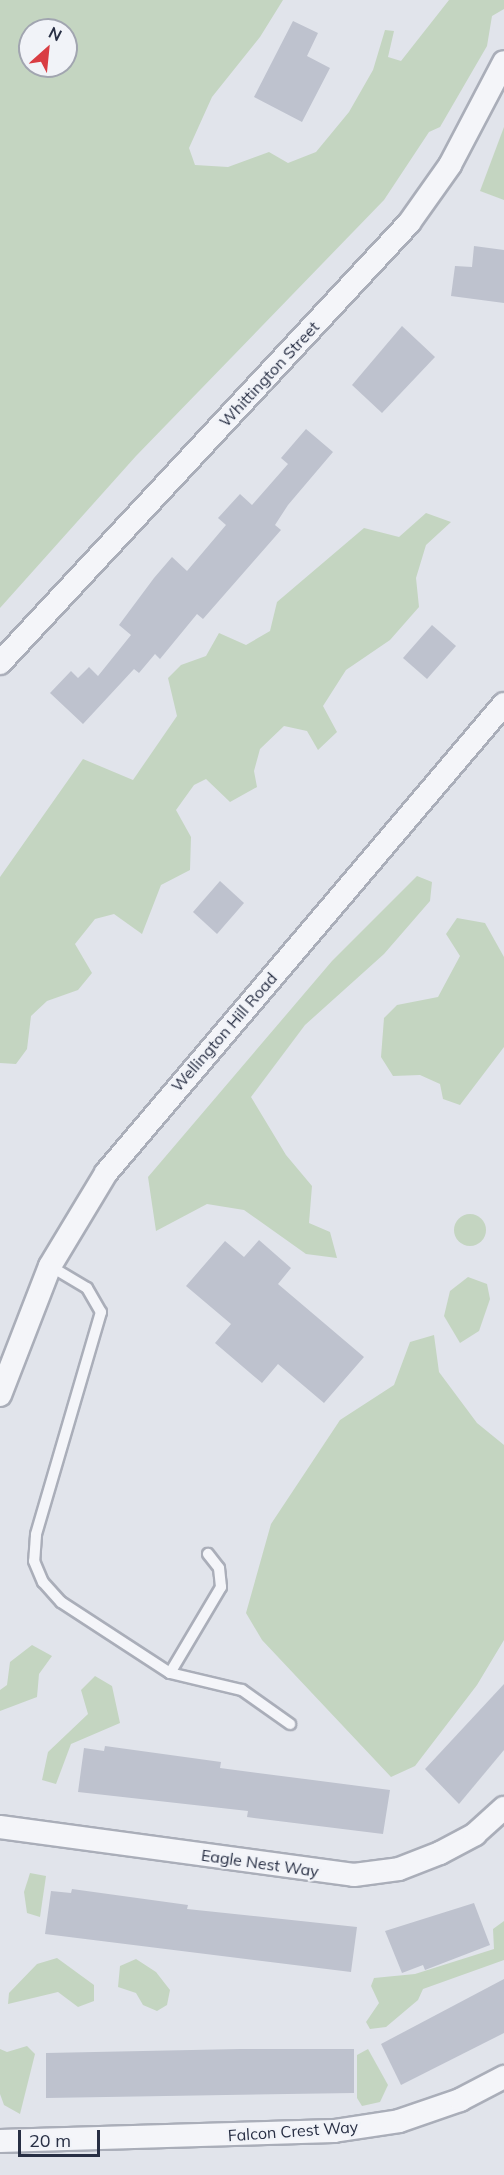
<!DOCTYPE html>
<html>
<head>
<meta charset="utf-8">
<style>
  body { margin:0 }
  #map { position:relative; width:504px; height:2175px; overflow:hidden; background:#e1e4eb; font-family:Mulish,sans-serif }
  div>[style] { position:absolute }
  .green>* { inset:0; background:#c4d5c1 }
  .round { border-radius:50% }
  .building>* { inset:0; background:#bec2ce }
  .roads { filter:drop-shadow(2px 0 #aaaeb9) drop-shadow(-2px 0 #aaaeb9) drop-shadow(0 2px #aaaeb9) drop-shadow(0 -2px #aaaeb9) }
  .service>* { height:10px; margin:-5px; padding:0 5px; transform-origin:5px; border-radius:5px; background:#f4f5f9 }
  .minor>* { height:22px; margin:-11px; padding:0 11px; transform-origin:11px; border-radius:11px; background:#f4f5f9 }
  span { translate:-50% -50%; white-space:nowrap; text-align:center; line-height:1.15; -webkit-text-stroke:4.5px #f1f3f8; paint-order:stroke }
  .street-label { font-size:16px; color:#282f44 }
  .north { position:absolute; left:18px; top:18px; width:60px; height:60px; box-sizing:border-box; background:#f1f3f8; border:2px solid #a1a5b0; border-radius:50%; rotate:27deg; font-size:16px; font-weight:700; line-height:24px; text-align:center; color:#282f44 }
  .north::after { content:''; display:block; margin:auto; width:21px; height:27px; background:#d93d43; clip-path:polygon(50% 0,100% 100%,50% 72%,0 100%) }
  .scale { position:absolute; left:18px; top:2130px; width:82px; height:27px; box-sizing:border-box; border:3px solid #282f44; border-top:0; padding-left:8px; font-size:18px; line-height:21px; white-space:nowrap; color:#282f44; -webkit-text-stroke:4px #f1f3f8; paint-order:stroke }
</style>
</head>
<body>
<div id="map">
  <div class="green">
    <i style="clip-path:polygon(evenodd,0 0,283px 0,260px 37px,212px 97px,189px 148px,195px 165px,228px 167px,269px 152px,288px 163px,316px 152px,349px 112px,373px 70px,385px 30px,394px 31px,388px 57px,401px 61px,449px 0,504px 0,504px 9px,492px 16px,487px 46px,440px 127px,429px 132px,384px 200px,136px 456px,0 608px,0 0,30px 30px,66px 30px,66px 66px,30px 66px,30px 30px)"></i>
    <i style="clip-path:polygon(504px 127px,504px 200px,480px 191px)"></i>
    <i style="clip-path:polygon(426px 513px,451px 522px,426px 545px,416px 578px,419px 607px,390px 640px,346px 670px,323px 706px,337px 732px,318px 750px,307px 731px,284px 726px,260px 749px,254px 771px,257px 787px,230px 802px,206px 779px,194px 785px,176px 810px,191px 837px,190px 870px,161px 885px,142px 934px,114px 914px,95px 919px,75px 944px,92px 973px,78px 990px,47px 1001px,31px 1016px,27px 1049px,16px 1064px,0 1063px,0 877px,83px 759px,133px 780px,177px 716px,168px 678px,181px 665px,206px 656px,219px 633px,246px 645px,270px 631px,277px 602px,364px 528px,399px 537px)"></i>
    <i style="clip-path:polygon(417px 876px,432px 882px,430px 901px,384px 954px,305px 1025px,251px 1097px,286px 1155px,312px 1186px,309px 1223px,330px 1232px,337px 1258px,306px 1254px,244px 1210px,207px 1204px,156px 1231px,148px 1177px,332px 961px)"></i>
    <i style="clip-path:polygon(457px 918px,485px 923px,504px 957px,504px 1047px,460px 1105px,443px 1099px,440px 1084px,420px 1075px,393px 1076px,381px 1057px,384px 1018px,397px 1005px,438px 997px,460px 956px,446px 934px)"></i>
    <i class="round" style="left:454px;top:1214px;width:32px;height:32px"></i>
    <i style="clip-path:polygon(468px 1277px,487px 1284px,490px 1299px,479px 1331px,460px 1343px,444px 1316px,450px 1291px)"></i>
    <i style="clip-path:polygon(434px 1335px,439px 1372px,477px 1423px,504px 1445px,504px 1640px,477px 1685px,415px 1766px,391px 1777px,262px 1640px,246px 1613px,271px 1524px,340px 1420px,394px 1385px,410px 1342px)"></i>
    <i style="clip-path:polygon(32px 1645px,52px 1656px,39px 1674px,37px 1697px,0 1711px,0 1690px,7px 1685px,10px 1662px)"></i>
    <i style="clip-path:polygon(95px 1676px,112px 1686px,120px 1723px,71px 1744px,56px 1784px,42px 1780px,48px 1752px,88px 1714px,81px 1690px)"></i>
    <i style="clip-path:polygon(30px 1873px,46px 1876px,40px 1917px,27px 1913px,24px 1892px)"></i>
    <i style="clip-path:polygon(504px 1921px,504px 1960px,423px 1989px,418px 2000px,386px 2027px,370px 2029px,366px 2022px,379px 2003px,371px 1986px,374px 1978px,415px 1974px,494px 1949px,493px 1929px)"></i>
    <i style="clip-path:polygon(57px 1958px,94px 1985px,94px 2001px,78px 2007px,58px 1992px,8px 2004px,9px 1993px,37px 1964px)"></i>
    <i style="clip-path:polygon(136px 1959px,156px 1972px,170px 1990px,167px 2005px,157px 2011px,143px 2005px,136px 1993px,118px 1987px,120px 1966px)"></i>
    <i style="clip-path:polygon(27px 2046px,35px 2054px,20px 2114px,4px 2105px,0 2094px,0 2049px,7px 2052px)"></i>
    <i style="clip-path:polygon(368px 2049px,388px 2085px,380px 2102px,362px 2106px,357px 2098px,357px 2055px)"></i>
  </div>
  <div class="building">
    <i style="clip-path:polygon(293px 21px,318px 33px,307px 56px,330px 68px,302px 122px,254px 97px)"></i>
    <i style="clip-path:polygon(474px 246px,504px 250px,504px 303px,451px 296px,455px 266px,472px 267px)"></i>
    <i style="clip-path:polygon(402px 326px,435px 357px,382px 413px,352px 385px)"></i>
    <i style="clip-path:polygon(306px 429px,333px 452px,288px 505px,275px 525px,281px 530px,203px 619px,197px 614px,160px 659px,155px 654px,139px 673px,134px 669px,83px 724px,50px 693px,71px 671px,78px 678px,89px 667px,98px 676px,131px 635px,119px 625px,154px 578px,172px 557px,187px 571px,226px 525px,218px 518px,240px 494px,252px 505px,288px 464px,281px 458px)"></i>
    <i style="clip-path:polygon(432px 625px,456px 646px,427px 679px,403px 658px)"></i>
    <i style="clip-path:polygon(220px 881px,244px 903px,217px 934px,193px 912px)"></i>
    <i style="clip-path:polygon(259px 1240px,291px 1268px,278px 1284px,364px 1357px,324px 1403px,278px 1364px,262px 1383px,215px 1343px,231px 1324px,186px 1286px,225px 1241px,244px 1257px)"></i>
    <i style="clip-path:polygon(504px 1684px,504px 1750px,459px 1804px,425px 1769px)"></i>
    <i style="clip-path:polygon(105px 1746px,221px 1762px,220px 1768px,390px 1790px,383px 1834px,247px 1817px,248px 1811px,78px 1792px,84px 1748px,104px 1751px)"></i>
    <i style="clip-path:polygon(72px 1889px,188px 1905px,187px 1909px,357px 1927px,351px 1972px,45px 1934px,51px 1891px,71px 1893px)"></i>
    <i style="clip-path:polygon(474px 1903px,490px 1945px,425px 1970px,423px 1965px,402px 1973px,385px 1931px)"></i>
    <i style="clip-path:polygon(504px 1979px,504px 2033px,401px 2085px,381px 2044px)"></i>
    <i style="clip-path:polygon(240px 2049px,354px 2049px,354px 2093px,46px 2098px,46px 2053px)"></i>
  </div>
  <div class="roads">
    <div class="service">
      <i style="left:50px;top:1266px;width:43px;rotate:30.7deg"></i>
      <i style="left:87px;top:1288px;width:28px;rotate:60deg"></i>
      <i style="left:101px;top:1312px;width:232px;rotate:106.3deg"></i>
      <i style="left:36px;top:1535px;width:26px;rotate:94deg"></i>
      <i style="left:34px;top:1561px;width:23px;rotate:67deg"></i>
      <i style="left:43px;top:1582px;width:27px;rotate:48deg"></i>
      <i style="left:61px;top:1602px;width:130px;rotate:33.1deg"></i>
      <i style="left:170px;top:1673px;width:74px;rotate:13.3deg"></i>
      <i style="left:242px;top:1690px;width:59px;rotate:35.3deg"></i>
      <i style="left:170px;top:1673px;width:100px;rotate:-59.3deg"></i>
      <i style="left:221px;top:1587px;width:19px;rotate:-96deg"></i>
      <i style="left:219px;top:1568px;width:18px;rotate:-128deg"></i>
    </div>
    <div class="minor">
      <i style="left:0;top:663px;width:601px;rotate:-47.09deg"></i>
      <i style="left:409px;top:223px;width:71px;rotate:-54.7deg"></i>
      <i style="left:450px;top:165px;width:116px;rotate:-62.3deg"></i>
      <i style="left:0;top:1395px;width:138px;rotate:-68.8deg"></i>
      <i style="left:50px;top:1266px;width:109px;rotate:-58.9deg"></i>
      <i style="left:106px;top:1173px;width:615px;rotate:-49.68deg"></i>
      <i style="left:0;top:1827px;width:357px;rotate:7.7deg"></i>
      <i style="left:354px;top:1875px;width:45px;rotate:-7.6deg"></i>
      <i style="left:399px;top:1869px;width:44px;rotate:-21.3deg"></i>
      <i style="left:440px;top:1853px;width:40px;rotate:-28deg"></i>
      <i style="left:475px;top:1834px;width:39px;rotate:-42deg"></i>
      <i style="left:0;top:2141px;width:334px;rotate:-1.7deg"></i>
      <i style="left:334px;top:2131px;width:66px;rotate:-8.7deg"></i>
      <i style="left:399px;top:2121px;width:65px;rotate:-19deg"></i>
      <i style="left:460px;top:2100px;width:50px;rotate:-27.6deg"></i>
    </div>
  </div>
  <div class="street-label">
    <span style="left:269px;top:374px;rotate:-47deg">Whittington Street</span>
    <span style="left:224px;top:1032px;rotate:-49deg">Wellington Hill Road</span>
    <span style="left:260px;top:1863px;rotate:8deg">Eagle Nest Way</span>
    <span style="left:293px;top:2131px;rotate:-4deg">Falcon Crest Way</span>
  </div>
  <div class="north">N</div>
  <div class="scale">20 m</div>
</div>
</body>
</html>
